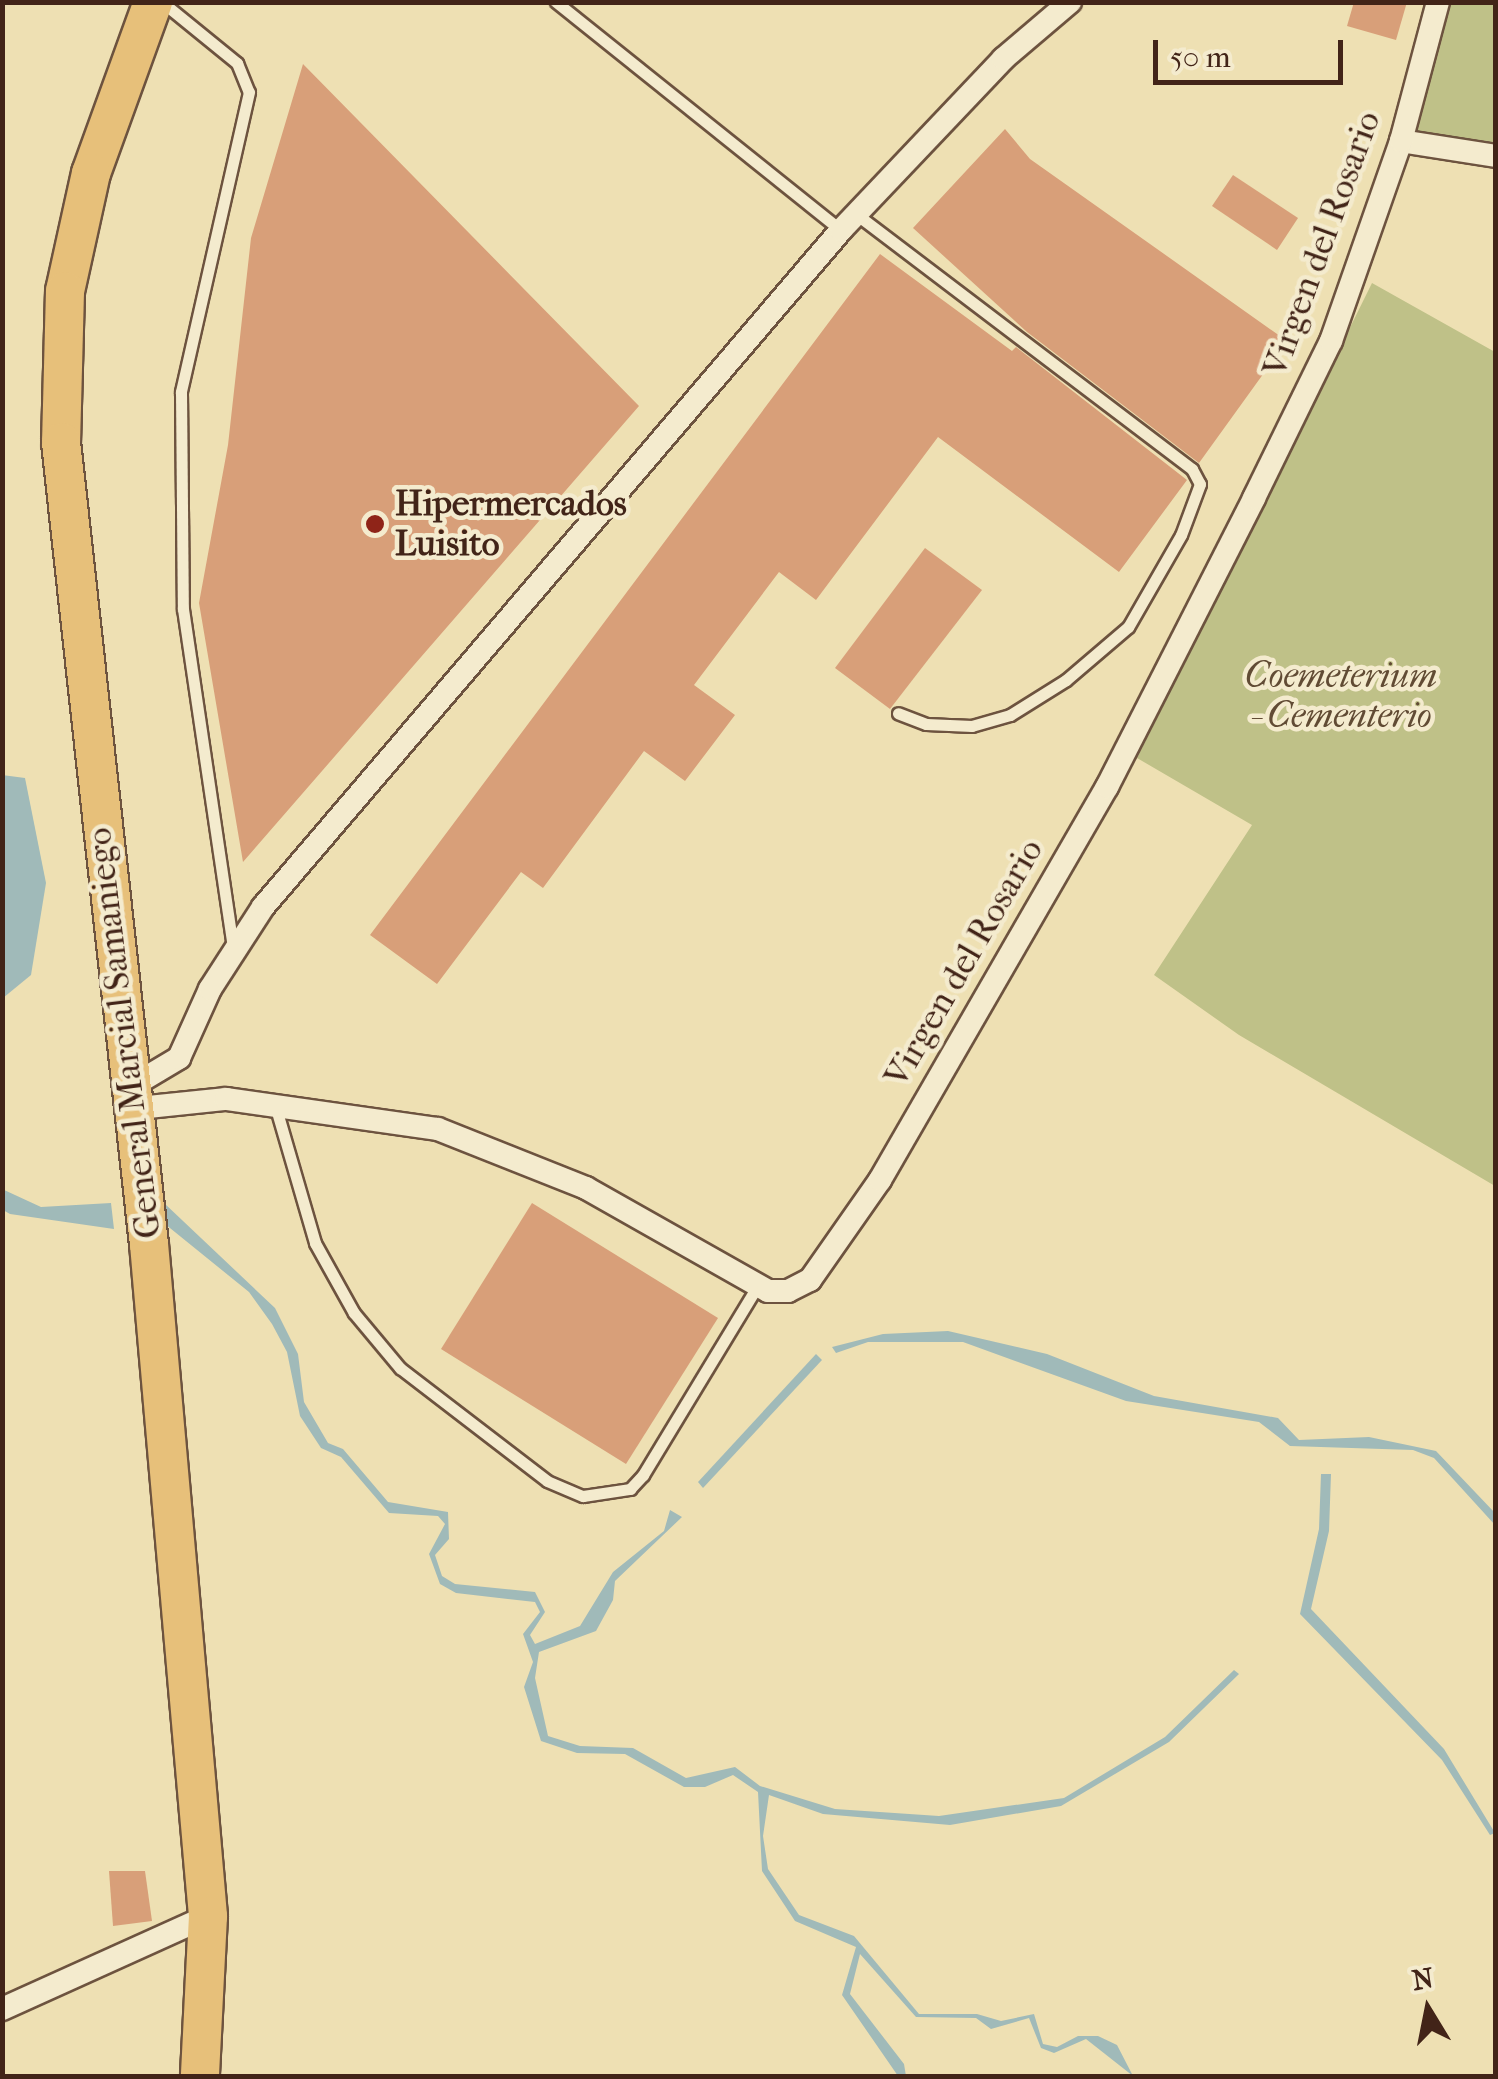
<!DOCTYPE html>
<html>
<head>
<meta charset="utf-8">
<style>
  body { margin:0 }
  #map { position:relative; width:1498px; height:2079px; overflow:hidden; background:#eee0b3; font-family:"IM FELL French Canon",serif }
  div>[style] { position:absolute }
  .green>* { inset:0; background:#bfc188 }
  .water>* { inset:0; background:#a0bab9 }
  .building>* { inset:0; background:#d89f79 }
  .roads { filter:drop-shadow(2px 0 #6d533f) drop-shadow(-2px 0 #6d533f) drop-shadow(0 2px #6d533f) drop-shadow(0 -2px #6d533f) }
  .service>* { height:11px; margin:-5.5px; padding:0 5.5px; transform-origin:5.5px; border-radius:5.5px; background:#f4ebce }
  .minor>* { height:22px; margin:-11px; padding:0 11px; transform-origin:11px; border-radius:11px; background:#f4ebce }
  .primary>* { height:38px; margin:-19px; padding:0 19px; transform-origin:19px; border-radius:19px; background:#e7c07a }
  .dots>* { width:28px; height:28px; translate:-50% -50%; box-sizing:border-box; border:5px solid #f4ebce; border-radius:50% }
  span { translate:-50% -50%; white-space:nowrap; text-align:center; line-height:1.15; -webkit-text-stroke:9px #f4ebce; paint-order:stroke }
  .street-label { font-size:35px; color:#422418 }
  .poi-label { font-size:35px; color:#422418; font-weight:700 }
  .left { translate:0 -50%; text-align:left }
  .park-label { font-size:35px; color:#614b34; font-style:italic }
  .frame { position:absolute; inset:0; border:5px solid #422418; pointer-events:none }
  .north { position:absolute; left:1378px; top:1959px; width:100px; height:100px; -webkit-text-stroke:8px #f4ebce; paint-order:stroke; rotate:350deg; font-size:28px; font-weight:700; line-height:40px; text-align:center; color:#422418 }
  .north::after { content:''; display:block; margin:auto; width:35px; height:45px; background:#422418; clip-path:polygon(50% 0,100% 100%,50% 72%,0 100%) }
  .scale { position:absolute; left:1153px; top:40px; width:190px; height:45px; box-sizing:border-box; border:5px solid #422418; border-top:0; padding-left:12px; font-size:30px; line-height:35px; white-space:nowrap; color:#422418; -webkit-text-stroke:8px #f4ebce; paint-order:stroke }
</style>
</head>
<body>
<div id="map">
  <div class="green">
    <i style="clip-path:polygon(1446px 3px,1495px 3px,1495px 148px,1406px 138px)"></i>
    <i style="clip-path:polygon(1372px 283px,1495px 352px,1495px 1186px,1239px 1035px,1154px 975px,1252px 825px,1137px 758px)"></i>
  </div>
  <div class="water">
    <i style="clip-path:polygon(2px 775px,25px 778px,46px 883px,31px 975px,3px 998px)"></i>
    <i style="clip-path:polygon(2px 1189px,41px 1207px,111px 1203px,114px 1229px,10px 1214px,3px 1210px)"></i>
    <i style="clip-path:polygon(164px 1203px,275px 1308px,298px 1354px,304px 1402px,328px 1443px,343px 1449px,388px 1502px,448px 1512px,449px 1539px,435px 1555px,442px 1576px,455px 1584px,535px 1592px,545px 1612px,530px 1635px,535px 1644px,580px 1626px,613px 1572px,664px 1531px,670px 1510px,682px 1517px,615px 1581px,613px 1600px,596px 1631px,539px 1652px,535px 1678px,548px 1736px,580px 1746px,633px 1748px,686px 1778px,735px 1767px,760px 1786px,835px 1809px,939px 1816px,1064px 1798px,1165px 1737px,1234px 1670px,1239px 1674px,1169px 1742px,1061px 1806px,950px 1825px,823px 1814px,769px 1795px,763px 1836px,768px 1869px,799px 1915px,854px 1936px,919px 2014px,977px 2014px,1001px 2021px,1034px 2014px,1043px 2044px,1057px 2047px,1078px 2036px,1098px 2036px,1117px 2045px,1133px 2076px,1086px 2039px,1054px 2053px,1041px 2048px,1029px 2018px,991px 2029px,976px 2018px,916px 2017px,860px 1954px,850px 1994px,904px 2064px,906px 2076px,898px 2076px,842px 1995px,856px 1947px,795px 1921px,762px 1871px,758px 1792px,733px 1775px,705px 1787px,684px 1787px,625px 1754px,577px 1753px,541px 1741px,524px 1687px,533px 1662px,523px 1634px,540px 1612px,535px 1602px,456px 1593px,440px 1584px,429px 1554px,445px 1524px,438px 1516px,389px 1513px,341px 1457px,321px 1448px,300px 1416px,287px 1352px,272px 1324px,249px 1292px,165px 1224px)"></i>
    <i style="clip-path:polygon(948px 1331px,1047px 1354px,1154px 1396px,1278px 1418px,1299px 1440px,1369px 1437px,1436px 1451px,1495px 1513px,1495px 1525px,1434px 1458px,1413px 1450px,1290px 1446px,1259px 1422px,1126px 1401px,963px 1342px,868px 1342px,836px 1353px,832px 1347px,883px 1334px)"></i>
    <i style="clip-path:polygon(816px 1354px,822px 1360px,703px 1488px,698px 1482px)"></i>
    <i style="clip-path:polygon(1321px 1474px,1331px 1474px,1329px 1531px,1311px 1609px,1444px 1749px,1495px 1833px,1490px 1835px,1442px 1760px,1300px 1614px,1319px 1529px)"></i>
  </div>
  <div class="building">
    <i style="clip-path:polygon(1354px 2px,1407px 2px,1396px 40px,1347px 26px)"></i>
    <i style="clip-path:polygon(303px 64px,639px 406px,243px 862px,199px 603px,228px 445px,251px 238px)"></i>
    <i style="clip-path:polygon(1005px 129px,1030px 159px,1287px 341px,1199px 463px,1027px 332px,913px 228px)"></i>
    <i style="clip-path:polygon(1233px 175px,1298px 218px,1277px 250px,1212px 206px)"></i>
    <i style="clip-path:polygon(880px 254px,1012px 351px,1016px 347px,1187px 480px,1119px 572px,938px 437px,816px 600px,779px 572px,694px 685px,735px 715px,685px 781px,644px 751px,543px 888px,521px 872px,437px 984px,370px 935px)"></i>
    <i style="clip-path:polygon(925px 548px,982px 590px,890px 709px,835px 668px)"></i>
    <i style="clip-path:polygon(532px 1203px,718px 1318px,626px 1464px,441px 1349px)"></i>
    <i style="clip-path:polygon(109px 1871px,145px 1871px,152px 1921px,113px 1926px)"></i>
  </div>
  <div class="roads">
    <div class="service">
      <i style="left:162px;top:2px;width:97px;rotate:39.1deg"></i>
      <i style="left:237px;top:63px;width:31px;rotate:68deg"></i>
      <i style="left:249px;top:92px;width:308px;rotate:102.8deg"></i>
      <i style="left:181px;top:392px;width:217px;rotate:89.5deg"></i>
      <i style="left:183px;top:609px;width:344px;rotate:81.6deg"></i>
      <i style="left:556px;top:2px;width:365px;rotate:38.7deg"></i>
      <i style="left:856px;top:214px;width:422px;rotate:37.2deg"></i>
      <i style="left:1192px;top:469px;width:17px;rotate:62deg"></i>
      <i style="left:1200px;top:484px;width:54px;rotate:110.4deg"></i>
      <i style="left:1181px;top:535px;width:106px;rotate:119.9deg"></i>
      <i style="left:1128px;top:627px;width:82px;rotate:139.5deg"></i>
      <i style="left:1066px;top:680px;width:66px;rotate:148deg"></i>
      <i style="left:1010px;top:715px;width:40px;rotate:164deg"></i>
      <i style="left:972px;top:726px;width:46px;rotate:-177.5deg"></i>
      <i style="left:926px;top:724px;width:30px;rotate:-159deg"></i>
      <i style="left:275px;top:1105px;width:144px;rotate:73.8deg"></i>
      <i style="left:315px;top:1243px;width:80px;rotate:60.9deg"></i>
      <i style="left:354px;top:1313px;width:72px;rotate:50.1deg"></i>
      <i style="left:400px;top:1368px;width:185px;rotate:37.5deg"></i>
      <i style="left:547px;top:1481px;width:39px;rotate:23deg"></i>
      <i style="left:583px;top:1496px;width:48px;rotate:-8.5deg"></i>
      <i style="left:630px;top:1489px;width:19px;rotate:-47deg"></i>
      <i style="left:643px;top:1475px;width:222px;rotate:-58.8deg"></i>
    </div>
    <div class="minor">
      <i style="left:1401px;top:141px;width:96px;rotate:9deg"></i>
      <i style="left:127px;top:1089px;width:61px;rotate:-30.8deg"></i>
      <i style="left:179px;top:1058px;width:76px;rotate:-65.8deg"></i>
      <i style="left:210px;top:989px;width:98px;rotate:-57.1deg"></i>
      <i style="left:263px;top:907px;width:890px;rotate:-49.51deg"></i>
      <i style="left:841px;top:230px;width:236px;rotate:-46.5deg"></i>
      <i style="left:1003px;top:59px;width:88px;rotate:-40.4deg"></i>
      <i style="left:129px;top:1109px;width:98px;rotate:-5.9deg"></i>
      <i style="left:226px;top:1099px;width:214px;rotate:8.1deg"></i>
      <i style="left:438px;top:1129px;width:159px;rotate:21.7deg"></i>
      <i style="left:586px;top:1188px;width:209px;rotate:29.5deg"></i>
      <i style="left:768px;top:1291px;width:20px"></i>
      <i style="left:788px;top:1291px;width:25px;rotate:-27deg"></i>
      <i style="left:810px;top:1280px;width:122px;rotate:-55deg"></i>
      <i style="left:880px;top:1180px;width:454px;rotate:-60deg"></i>
      <i style="left:1107px;top:787px;width:324px;rotate:-63deg"></i>
      <i style="left:1254px;top:498px;width:175px;rotate:-63.9deg"></i>
      <i style="left:1331px;top:341px;width:212px;rotate:-70.7deg"></i>
      <i style="left:1401px;top:141px;width:144px;rotate:-75.1deg"></i>
      <i style="left:2px;top:2009px;width:226px;rotate:-24.3deg"></i>
    </div>
    <div class="primary">
      <i style="left:153px;top:2px;width:182px;rotate:109.9deg"></i>
      <i style="left:91px;top:173px;width:121px;rotate:102.4deg"></i>
      <i style="left:65px;top:291px;width:151px;rotate:91.5deg"></i>
      <i style="left:61px;top:442px;width:807px;rotate:83.74deg"></i>
      <i style="left:149px;top:1244px;width:675px;rotate:84.98deg"></i>
      <i style="left:208px;top:1916px;width:160px;rotate:92.9deg"></i>
    </div>
  </div>
  <div class="dots">
    <i style="left:375px;top:524px;background:#8f2418"></i>
  </div>
  <div class="street-label">
    <span style="left:1322px;top:244px;rotate:-70deg">Virgen del Rosario</span>
    <span style="left:964px;top:963px;rotate:-60deg">Virgen del Rosario</span>
    <span style="left:124px;top:1033px;rotate:-97deg">General Marcial Samaniego</span>
  </div>
  <div class="poi-label">
    <span class="left" style="left:395px;top:524px">Hipermercados<br>Luisito</span>
  </div>
  <div class="park-label">
    <span style="left:1341px;top:696px">Coemeterium<br>- Cementerio</span>
  </div>
  <div class="frame"></div>
  <div class="north">N</div>
  <div class="scale">50 m</div>
</div>
</body>
</html>
